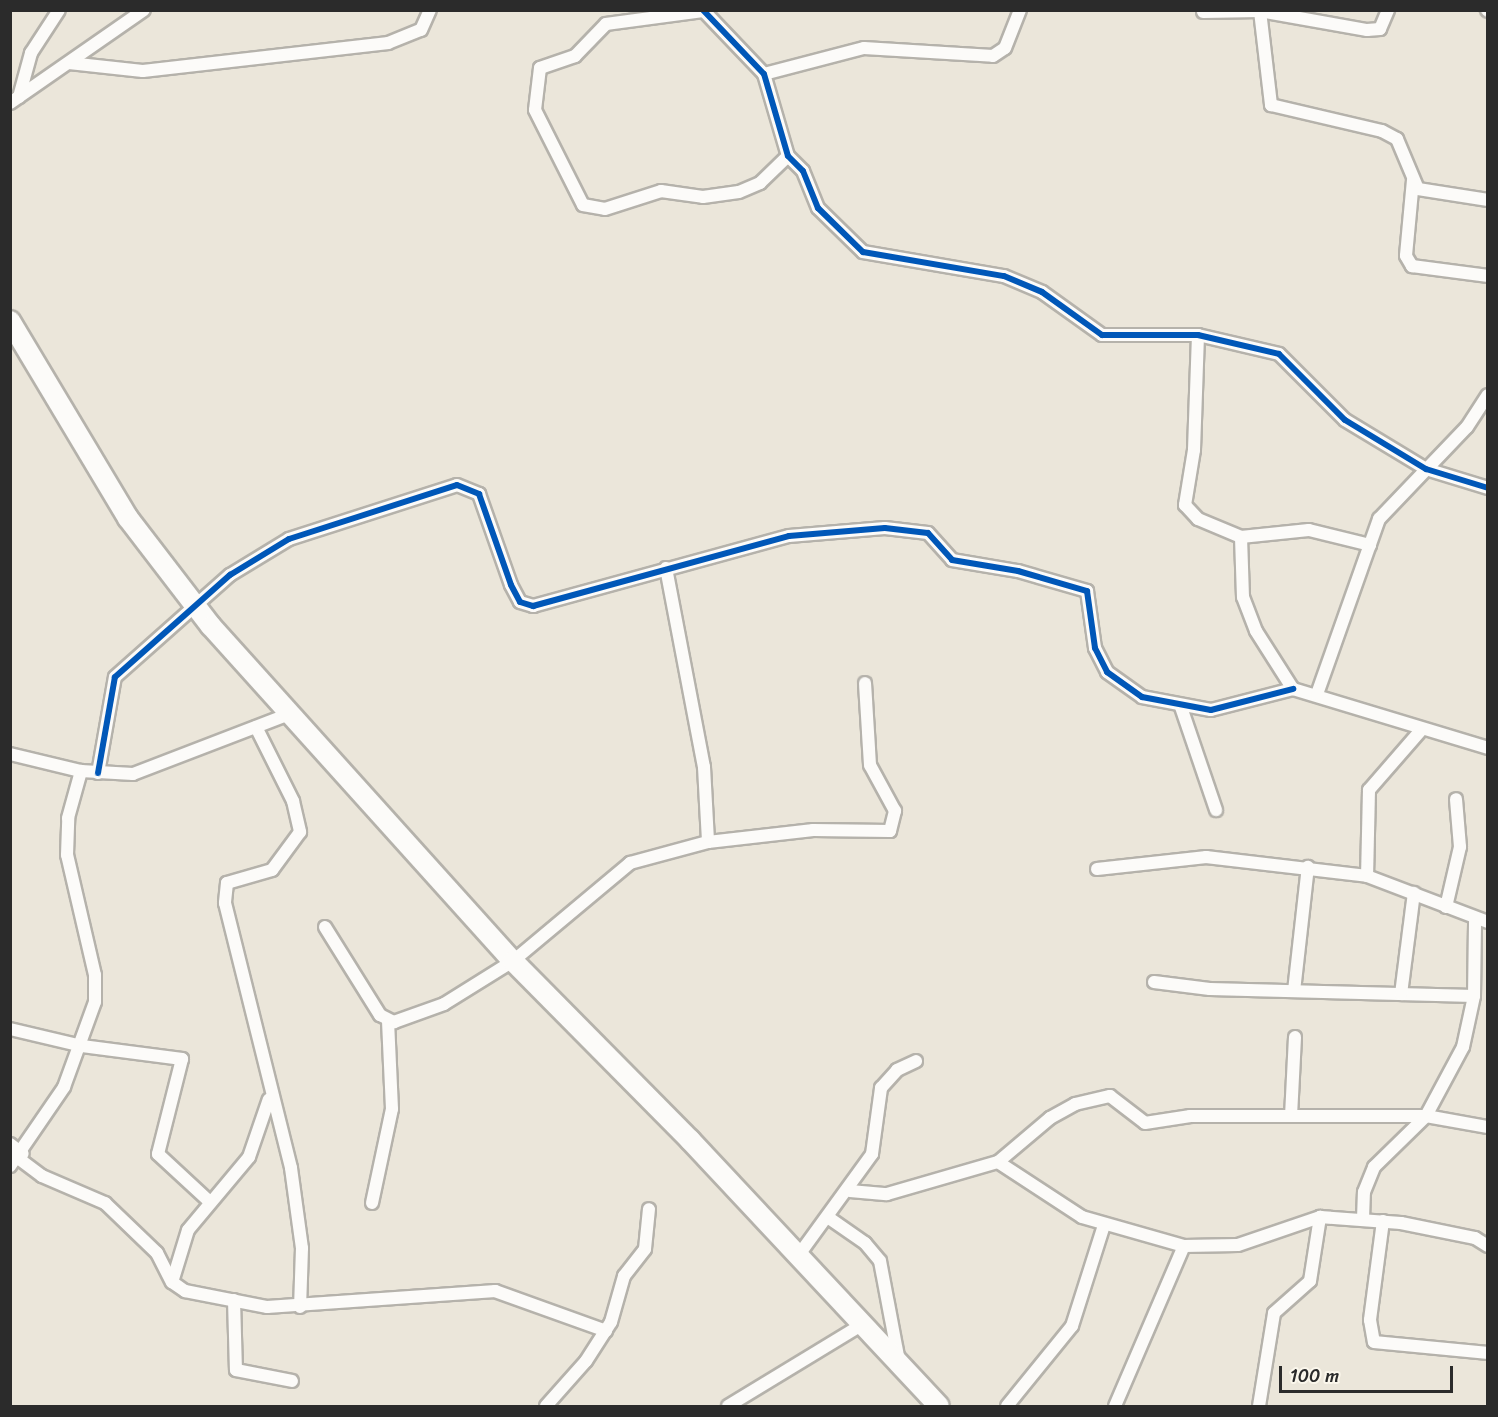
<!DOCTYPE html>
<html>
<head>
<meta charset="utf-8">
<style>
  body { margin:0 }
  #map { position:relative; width:1498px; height:1417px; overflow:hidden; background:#ebe6da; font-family:Sriracha,sans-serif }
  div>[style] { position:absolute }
  .roads { filter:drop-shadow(2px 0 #b5b2ab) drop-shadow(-2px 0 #b5b2ab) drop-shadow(0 2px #b5b2ab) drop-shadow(0 -2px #b5b2ab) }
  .minor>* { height:12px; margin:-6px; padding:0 6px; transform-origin:6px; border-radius:6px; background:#fcfbf9 }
  .primary>* { height:20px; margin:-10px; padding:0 10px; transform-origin:10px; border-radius:10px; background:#fcfbf9 }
  .cycleway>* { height:6px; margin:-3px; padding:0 3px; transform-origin:3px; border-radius:3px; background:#0057b8 }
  span { translate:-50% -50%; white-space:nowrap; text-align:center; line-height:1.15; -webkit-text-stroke:5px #fbf7ec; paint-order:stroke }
  .frame { position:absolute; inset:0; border:12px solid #2b2b2b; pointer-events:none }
  .scale { position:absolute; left:1279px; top:1366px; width:174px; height:27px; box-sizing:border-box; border:3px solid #2b2b2b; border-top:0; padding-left:8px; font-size:18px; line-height:21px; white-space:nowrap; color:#2b2b2b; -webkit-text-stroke:4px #fbf7ec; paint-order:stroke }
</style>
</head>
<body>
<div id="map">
  <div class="roads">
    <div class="minor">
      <i style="left:703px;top:10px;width:88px;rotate:46.4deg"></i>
      <i style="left:764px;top:74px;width:85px;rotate:73.7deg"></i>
      <i style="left:788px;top:156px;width:21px;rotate:45deg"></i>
      <i style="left:803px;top:171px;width:40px;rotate:68deg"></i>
      <i style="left:818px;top:208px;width:63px;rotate:44.4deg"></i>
      <i style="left:863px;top:252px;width:143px;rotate:9.7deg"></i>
      <i style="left:1004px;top:276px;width:41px;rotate:22.8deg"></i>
      <i style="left:1042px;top:292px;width:74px;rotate:35.6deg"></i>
      <i style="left:1102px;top:335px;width:96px"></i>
      <i style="left:1198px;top:335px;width:83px;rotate:13.2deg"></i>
      <i style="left:1279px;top:354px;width:93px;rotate:45deg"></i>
      <i style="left:1345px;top:420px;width:95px;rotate:31.2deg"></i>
      <i style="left:1426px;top:469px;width:65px;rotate:17deg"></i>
      <i style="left:1487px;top:10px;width:1px;rotate:45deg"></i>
      <i style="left:703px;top:11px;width:98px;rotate:172.4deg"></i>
      <i style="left:606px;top:24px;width:45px;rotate:134.1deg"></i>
      <i style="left:575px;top:56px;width:37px;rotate:161deg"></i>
      <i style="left:540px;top:68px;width:42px;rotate:96.8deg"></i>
      <i style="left:535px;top:110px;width:106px;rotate:63.2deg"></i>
      <i style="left:583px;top:205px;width:22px;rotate:10deg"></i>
      <i style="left:605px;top:209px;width:59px;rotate:-17.8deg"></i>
      <i style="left:661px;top:191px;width:42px;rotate:8.1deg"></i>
      <i style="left:703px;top:197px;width:36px;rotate:-8deg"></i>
      <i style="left:739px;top:192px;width:23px;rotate:-23deg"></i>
      <i style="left:760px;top:183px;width:39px;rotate:-44deg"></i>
      <i style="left:1260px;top:11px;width:95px;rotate:83.3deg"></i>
      <i style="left:1271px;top:105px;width:114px;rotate:13.2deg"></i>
      <i style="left:1382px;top:131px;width:17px;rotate:28deg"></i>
      <i style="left:1397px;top:139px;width:54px;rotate:67.2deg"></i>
      <i style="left:1418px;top:189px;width:71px;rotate:8.9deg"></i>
      <i style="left:1203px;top:12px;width:57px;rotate:-1deg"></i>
      <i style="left:1260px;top:11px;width:109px;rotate:10.1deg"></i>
      <i style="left:1367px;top:30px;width:13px;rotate:-4deg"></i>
      <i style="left:1380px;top:29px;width:21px;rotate:-67deg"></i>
      <i style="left:69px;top:63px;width:74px;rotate:6.2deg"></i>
      <i style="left:143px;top:71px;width:247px;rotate:-6.5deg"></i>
      <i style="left:388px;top:43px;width:35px;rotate:-22deg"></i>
      <i style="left:421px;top:30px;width:22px;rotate:-66deg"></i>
      <i style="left:764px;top:74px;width:103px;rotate:-14.6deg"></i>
      <i style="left:864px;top:48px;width:129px;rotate:3.5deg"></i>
      <i style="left:993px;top:56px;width:14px;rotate:-34deg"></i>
      <i style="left:1005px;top:48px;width:41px;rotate:-68.5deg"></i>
      <i style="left:19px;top:97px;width:46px;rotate:-74.7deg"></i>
      <i style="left:31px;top:53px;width:51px;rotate:-56.9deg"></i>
      <i style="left:10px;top:103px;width:163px;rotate:-34.8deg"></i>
      <i style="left:1413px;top:180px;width:76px;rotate:95.3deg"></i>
      <i style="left:1406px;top:256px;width:12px;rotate:59deg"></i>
      <i style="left:1412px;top:266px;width:77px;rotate:7.5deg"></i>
      <i style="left:1198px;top:335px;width:115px;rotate:92deg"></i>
      <i style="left:1194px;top:450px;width:56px;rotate:99.3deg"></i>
      <i style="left:1185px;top:505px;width:19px;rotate:47deg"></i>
      <i style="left:1198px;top:519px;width:47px;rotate:22.7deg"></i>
      <i style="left:1241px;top:537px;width:60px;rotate:88.1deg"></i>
      <i style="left:1243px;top:597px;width:36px;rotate:69deg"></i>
      <i style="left:1256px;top:631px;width:69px;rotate:57.5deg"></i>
      <i style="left:1293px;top:689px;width:204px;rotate:16.8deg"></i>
      <i style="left:1241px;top:537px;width:68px;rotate:-5.9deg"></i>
      <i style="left:1309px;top:530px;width:63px;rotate:13.8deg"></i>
      <i style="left:666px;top:568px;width:203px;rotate:79.2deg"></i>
      <i style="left:704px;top:767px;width:75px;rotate:86.9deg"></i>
      <i style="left:1317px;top:694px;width:186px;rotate:-70.5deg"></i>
      <i style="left:1379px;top:519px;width:127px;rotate:-46.3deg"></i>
      <i style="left:1467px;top:427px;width:38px;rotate:-57deg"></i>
      <i style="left:1181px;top:707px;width:109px;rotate:71.2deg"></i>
      <i style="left:256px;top:727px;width:83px;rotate:63.4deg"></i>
      <i style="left:293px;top:801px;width:32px;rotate:77deg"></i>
      <i style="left:300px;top:832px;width:47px;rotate:126.4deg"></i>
      <i style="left:272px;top:870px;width:47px;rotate:163.9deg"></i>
      <i style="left:227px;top:883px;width:20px;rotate:96deg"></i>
      <i style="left:225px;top:903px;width:273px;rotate:76deg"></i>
      <i style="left:291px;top:1168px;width:81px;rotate:82.2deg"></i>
      <i style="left:302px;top:1248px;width:59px;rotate:91.9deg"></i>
      <i style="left:1422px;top:729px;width:81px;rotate:131deg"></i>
      <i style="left:1369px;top:790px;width:86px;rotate:91.3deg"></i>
      <i style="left:1367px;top:876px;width:129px;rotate:20.8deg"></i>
      <i style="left:10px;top:754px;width:73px;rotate:13.5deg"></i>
      <i style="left:81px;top:771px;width:52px;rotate:3.3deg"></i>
      <i style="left:133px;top:774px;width:167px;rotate:-21deg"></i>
      <i style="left:98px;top:773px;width:97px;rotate:-80deg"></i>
      <i style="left:115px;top:677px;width:154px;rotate:-41.6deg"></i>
      <i style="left:230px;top:575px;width:69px;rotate:-31.4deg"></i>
      <i style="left:289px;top:539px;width:176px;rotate:-17.8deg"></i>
      <i style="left:457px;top:485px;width:24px;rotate:22deg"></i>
      <i style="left:479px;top:494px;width:96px;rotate:70.6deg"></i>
      <i style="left:511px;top:585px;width:19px;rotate:62deg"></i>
      <i style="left:520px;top:602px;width:14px;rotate:17deg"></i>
      <i style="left:533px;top:606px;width:265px;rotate:-15.3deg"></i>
      <i style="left:789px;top:536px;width:96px;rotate:-4.8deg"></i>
      <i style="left:885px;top:528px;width:43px;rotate:6.6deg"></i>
      <i style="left:928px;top:533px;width:36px;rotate:48deg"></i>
      <i style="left:952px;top:560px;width:67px;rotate:9.5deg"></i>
      <i style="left:1018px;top:571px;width:72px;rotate:16.2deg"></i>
      <i style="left:1087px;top:591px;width:58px;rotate:82deg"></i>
      <i style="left:1095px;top:648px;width:27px;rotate:63deg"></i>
      <i style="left:1107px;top:672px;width:43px;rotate:35.5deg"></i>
      <i style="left:1142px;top:697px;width:70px;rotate:10.7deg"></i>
      <i style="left:1211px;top:710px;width:85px;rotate:-14.4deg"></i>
      <i style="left:1097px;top:869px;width:110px;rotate:-6.3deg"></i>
      <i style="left:1206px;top:857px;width:162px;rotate:6.7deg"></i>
      <i style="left:1446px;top:907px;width:62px;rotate:-76.9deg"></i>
      <i style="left:1460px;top:847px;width:48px;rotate:-94.8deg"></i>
      <i style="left:325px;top:927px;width:104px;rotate:58deg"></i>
      <i style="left:380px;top:1015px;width:16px;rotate:27deg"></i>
      <i style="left:394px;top:1022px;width:53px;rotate:-19.8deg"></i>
      <i style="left:444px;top:1004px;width:81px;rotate:-31.9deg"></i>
      <i style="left:513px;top:961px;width:153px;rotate:-39.9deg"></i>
      <i style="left:630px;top:863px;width:81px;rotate:-15.1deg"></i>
      <i style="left:708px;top:842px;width:106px;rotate:-6.5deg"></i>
      <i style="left:813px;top:830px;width:77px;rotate:0.7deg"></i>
      <i style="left:890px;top:831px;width:21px;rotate:-76deg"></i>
      <i style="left:895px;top:811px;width:52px;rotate:-118.5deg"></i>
      <i style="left:870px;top:765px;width:82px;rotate:-93.5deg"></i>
      <i style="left:1154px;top:982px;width:56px;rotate:7.1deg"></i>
      <i style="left:1210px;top:989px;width:264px;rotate:1.5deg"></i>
      <i style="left:1294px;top:991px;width:125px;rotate:-83.6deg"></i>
      <i style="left:1401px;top:994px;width:102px;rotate:-82.7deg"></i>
      <i style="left:10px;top:1029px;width:74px;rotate:13.3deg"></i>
      <i style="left:82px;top:1046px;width:101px;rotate:7.4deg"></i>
      <i style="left:182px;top:1059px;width:98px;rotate:104.2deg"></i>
      <i style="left:158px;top:1154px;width:69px;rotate:42.7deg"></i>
      <i style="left:1291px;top:1116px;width:79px;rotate:-87.1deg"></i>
      <i style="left:10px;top:1144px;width:16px;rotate:38deg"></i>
      <i style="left:18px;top:1158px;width:30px;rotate:37deg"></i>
      <i style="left:42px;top:1176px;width:69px;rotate:23.2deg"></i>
      <i style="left:105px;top:1203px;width:72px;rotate:43.9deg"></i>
      <i style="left:157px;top:1253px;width:33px;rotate:63deg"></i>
      <i style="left:172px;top:1282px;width:16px;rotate:35deg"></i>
      <i style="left:185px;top:1291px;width:84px;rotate:11deg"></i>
      <i style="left:267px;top:1307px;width:229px;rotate:-4deg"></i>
      <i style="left:495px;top:1291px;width:118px;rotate:19.8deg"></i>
      <i style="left:998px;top:1162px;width:68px;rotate:-40.2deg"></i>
      <i style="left:1050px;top:1118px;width:29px;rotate:-29deg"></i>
      <i style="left:1075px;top:1104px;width:36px;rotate:-13deg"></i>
      <i style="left:1110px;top:1096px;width:44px;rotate:37.6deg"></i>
      <i style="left:1145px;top:1123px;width:46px;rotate:-8.8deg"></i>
      <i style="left:1190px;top:1116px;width:236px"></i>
      <i style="left:1426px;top:1116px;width:63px;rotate:10.1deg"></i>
      <i style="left:10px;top:1166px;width:96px;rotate:-55.6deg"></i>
      <i style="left:64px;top:1087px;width:90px;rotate:-70deg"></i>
      <i style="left:95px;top:1002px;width:27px;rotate:-90deg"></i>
      <i style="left:95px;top:975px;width:123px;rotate:-103.1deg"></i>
      <i style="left:67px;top:855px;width:37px;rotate:-88deg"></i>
      <i style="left:68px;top:818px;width:49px;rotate:-74.5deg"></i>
      <i style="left:850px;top:1191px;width:37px;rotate:5deg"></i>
      <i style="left:887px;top:1194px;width:116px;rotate:-16.1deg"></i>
      <i style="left:998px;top:1162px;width:100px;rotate:33.2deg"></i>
      <i style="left:1082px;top:1217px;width:106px;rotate:15.9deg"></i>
      <i style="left:1184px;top:1246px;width:54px;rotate:-1.1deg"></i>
      <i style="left:1238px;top:1245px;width:87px;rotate:-18.9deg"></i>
      <i style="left:1320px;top:1217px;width:81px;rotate:4.2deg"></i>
      <i style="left:1401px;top:1223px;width:76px;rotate:11.5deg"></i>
      <i style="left:1475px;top:1238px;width:15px;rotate:32deg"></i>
      <i style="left:372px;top:1203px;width:96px;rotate:-78deg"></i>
      <i style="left:392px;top:1109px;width:87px;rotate:-92.6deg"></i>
      <i style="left:829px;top:1218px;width:44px;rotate:34.8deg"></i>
      <i style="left:865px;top:1243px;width:23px;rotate:50deg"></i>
      <i style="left:880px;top:1261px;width:103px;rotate:79.3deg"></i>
      <i style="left:1363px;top:1219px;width:27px;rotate:-88deg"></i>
      <i style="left:1364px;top:1192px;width:27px;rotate:-68deg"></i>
      <i style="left:1374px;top:1167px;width:73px;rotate:-44.4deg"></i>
      <i style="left:1426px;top:1116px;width:78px;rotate:-61.8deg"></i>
      <i style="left:1463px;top:1047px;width:52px;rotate:-77.8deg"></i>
      <i style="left:1474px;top:996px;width:76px;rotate:-89.2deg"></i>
      <i style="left:1383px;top:1221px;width:100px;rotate:97.5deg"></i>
      <i style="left:1370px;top:1320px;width:22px;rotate:80deg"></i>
      <i style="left:1374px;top:1342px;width:115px;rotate:5.5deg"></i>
      <i style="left:798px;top:1256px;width:126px;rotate:-54deg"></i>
      <i style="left:872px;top:1154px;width:67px;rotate:-82.2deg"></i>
      <i style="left:881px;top:1088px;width:24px;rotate:-48deg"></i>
      <i style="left:897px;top:1070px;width:21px;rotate:-25deg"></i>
      <i style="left:173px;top:1279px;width:51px;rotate:-73deg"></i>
      <i style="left:188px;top:1230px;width:95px;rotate:-50.1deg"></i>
      <i style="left:249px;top:1157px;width:61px;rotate:-71deg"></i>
      <i style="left:234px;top:1300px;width:70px;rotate:88.4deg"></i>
      <i style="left:236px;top:1370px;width:57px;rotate:11.1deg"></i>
      <i style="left:546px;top:1406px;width:60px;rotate:-48.4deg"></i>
      <i style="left:586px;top:1361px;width:46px;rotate:-57.3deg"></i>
      <i style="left:611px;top:1322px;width:48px;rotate:-74.2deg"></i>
      <i style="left:624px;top:1276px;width:34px;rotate:-52deg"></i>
      <i style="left:645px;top:1249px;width:40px;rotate:-84.3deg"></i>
      <i style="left:728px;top:1406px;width:156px;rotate:-31.3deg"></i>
      <i style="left:1007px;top:1406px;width:103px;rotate:-50.9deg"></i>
      <i style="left:1072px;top:1326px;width:106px;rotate:-72.4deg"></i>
      <i style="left:1115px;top:1406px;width:174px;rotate:-66.7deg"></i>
      <i style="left:1259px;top:1406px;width:94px;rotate:-80.8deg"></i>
      <i style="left:1274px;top:1313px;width:48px;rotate:-41.6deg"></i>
      <i style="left:1310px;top:1281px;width:65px;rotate:-81.1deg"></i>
    </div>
    <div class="primary">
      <i style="left:10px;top:321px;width:230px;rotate:59.1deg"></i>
      <i style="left:128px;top:518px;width:136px;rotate:52.5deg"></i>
      <i style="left:211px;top:626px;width:451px;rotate:48deg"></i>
      <i style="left:513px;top:961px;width:252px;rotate:45.3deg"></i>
      <i style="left:690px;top:1140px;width:364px;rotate:46.9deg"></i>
    </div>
  </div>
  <div class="cycleway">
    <i style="left:703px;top:10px;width:88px;rotate:46.4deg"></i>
    <i style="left:764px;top:74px;width:85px;rotate:73.7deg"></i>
    <i style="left:788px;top:156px;width:21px;rotate:45deg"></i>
    <i style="left:803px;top:171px;width:40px;rotate:68deg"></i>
    <i style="left:818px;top:208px;width:63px;rotate:44.4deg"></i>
    <i style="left:863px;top:252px;width:143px;rotate:9.7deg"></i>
    <i style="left:1004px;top:276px;width:41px;rotate:22.8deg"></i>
    <i style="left:1042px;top:292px;width:74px;rotate:35.6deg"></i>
    <i style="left:1102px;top:335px;width:96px"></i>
    <i style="left:1198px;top:335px;width:83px;rotate:13.2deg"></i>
    <i style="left:1279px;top:354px;width:93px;rotate:45deg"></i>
    <i style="left:1345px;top:420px;width:95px;rotate:31.2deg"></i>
    <i style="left:1426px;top:469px;width:65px;rotate:17deg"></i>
    <i style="left:98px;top:773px;width:97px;rotate:-80deg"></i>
    <i style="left:115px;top:677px;width:154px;rotate:-41.6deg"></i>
    <i style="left:230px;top:575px;width:69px;rotate:-31.4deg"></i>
    <i style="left:289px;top:539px;width:176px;rotate:-17.8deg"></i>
    <i style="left:457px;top:485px;width:24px;rotate:22deg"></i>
    <i style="left:479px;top:494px;width:96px;rotate:70.6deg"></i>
    <i style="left:511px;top:585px;width:19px;rotate:62deg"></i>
    <i style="left:520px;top:602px;width:14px;rotate:17deg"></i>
    <i style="left:533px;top:606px;width:265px;rotate:-15.3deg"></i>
    <i style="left:789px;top:536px;width:96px;rotate:-4.8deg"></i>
    <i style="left:885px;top:528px;width:43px;rotate:6.6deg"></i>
    <i style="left:928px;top:533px;width:36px;rotate:48deg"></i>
    <i style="left:952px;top:560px;width:67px;rotate:9.5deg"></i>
    <i style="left:1018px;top:571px;width:72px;rotate:16.2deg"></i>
    <i style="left:1087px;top:591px;width:58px;rotate:82deg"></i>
    <i style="left:1095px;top:648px;width:27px;rotate:63deg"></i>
    <i style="left:1107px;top:672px;width:43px;rotate:35.5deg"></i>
    <i style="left:1142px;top:697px;width:70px;rotate:10.7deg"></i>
    <i style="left:1211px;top:710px;width:85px;rotate:-14.4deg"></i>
  </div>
  <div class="frame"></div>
  <div class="scale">100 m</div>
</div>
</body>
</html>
